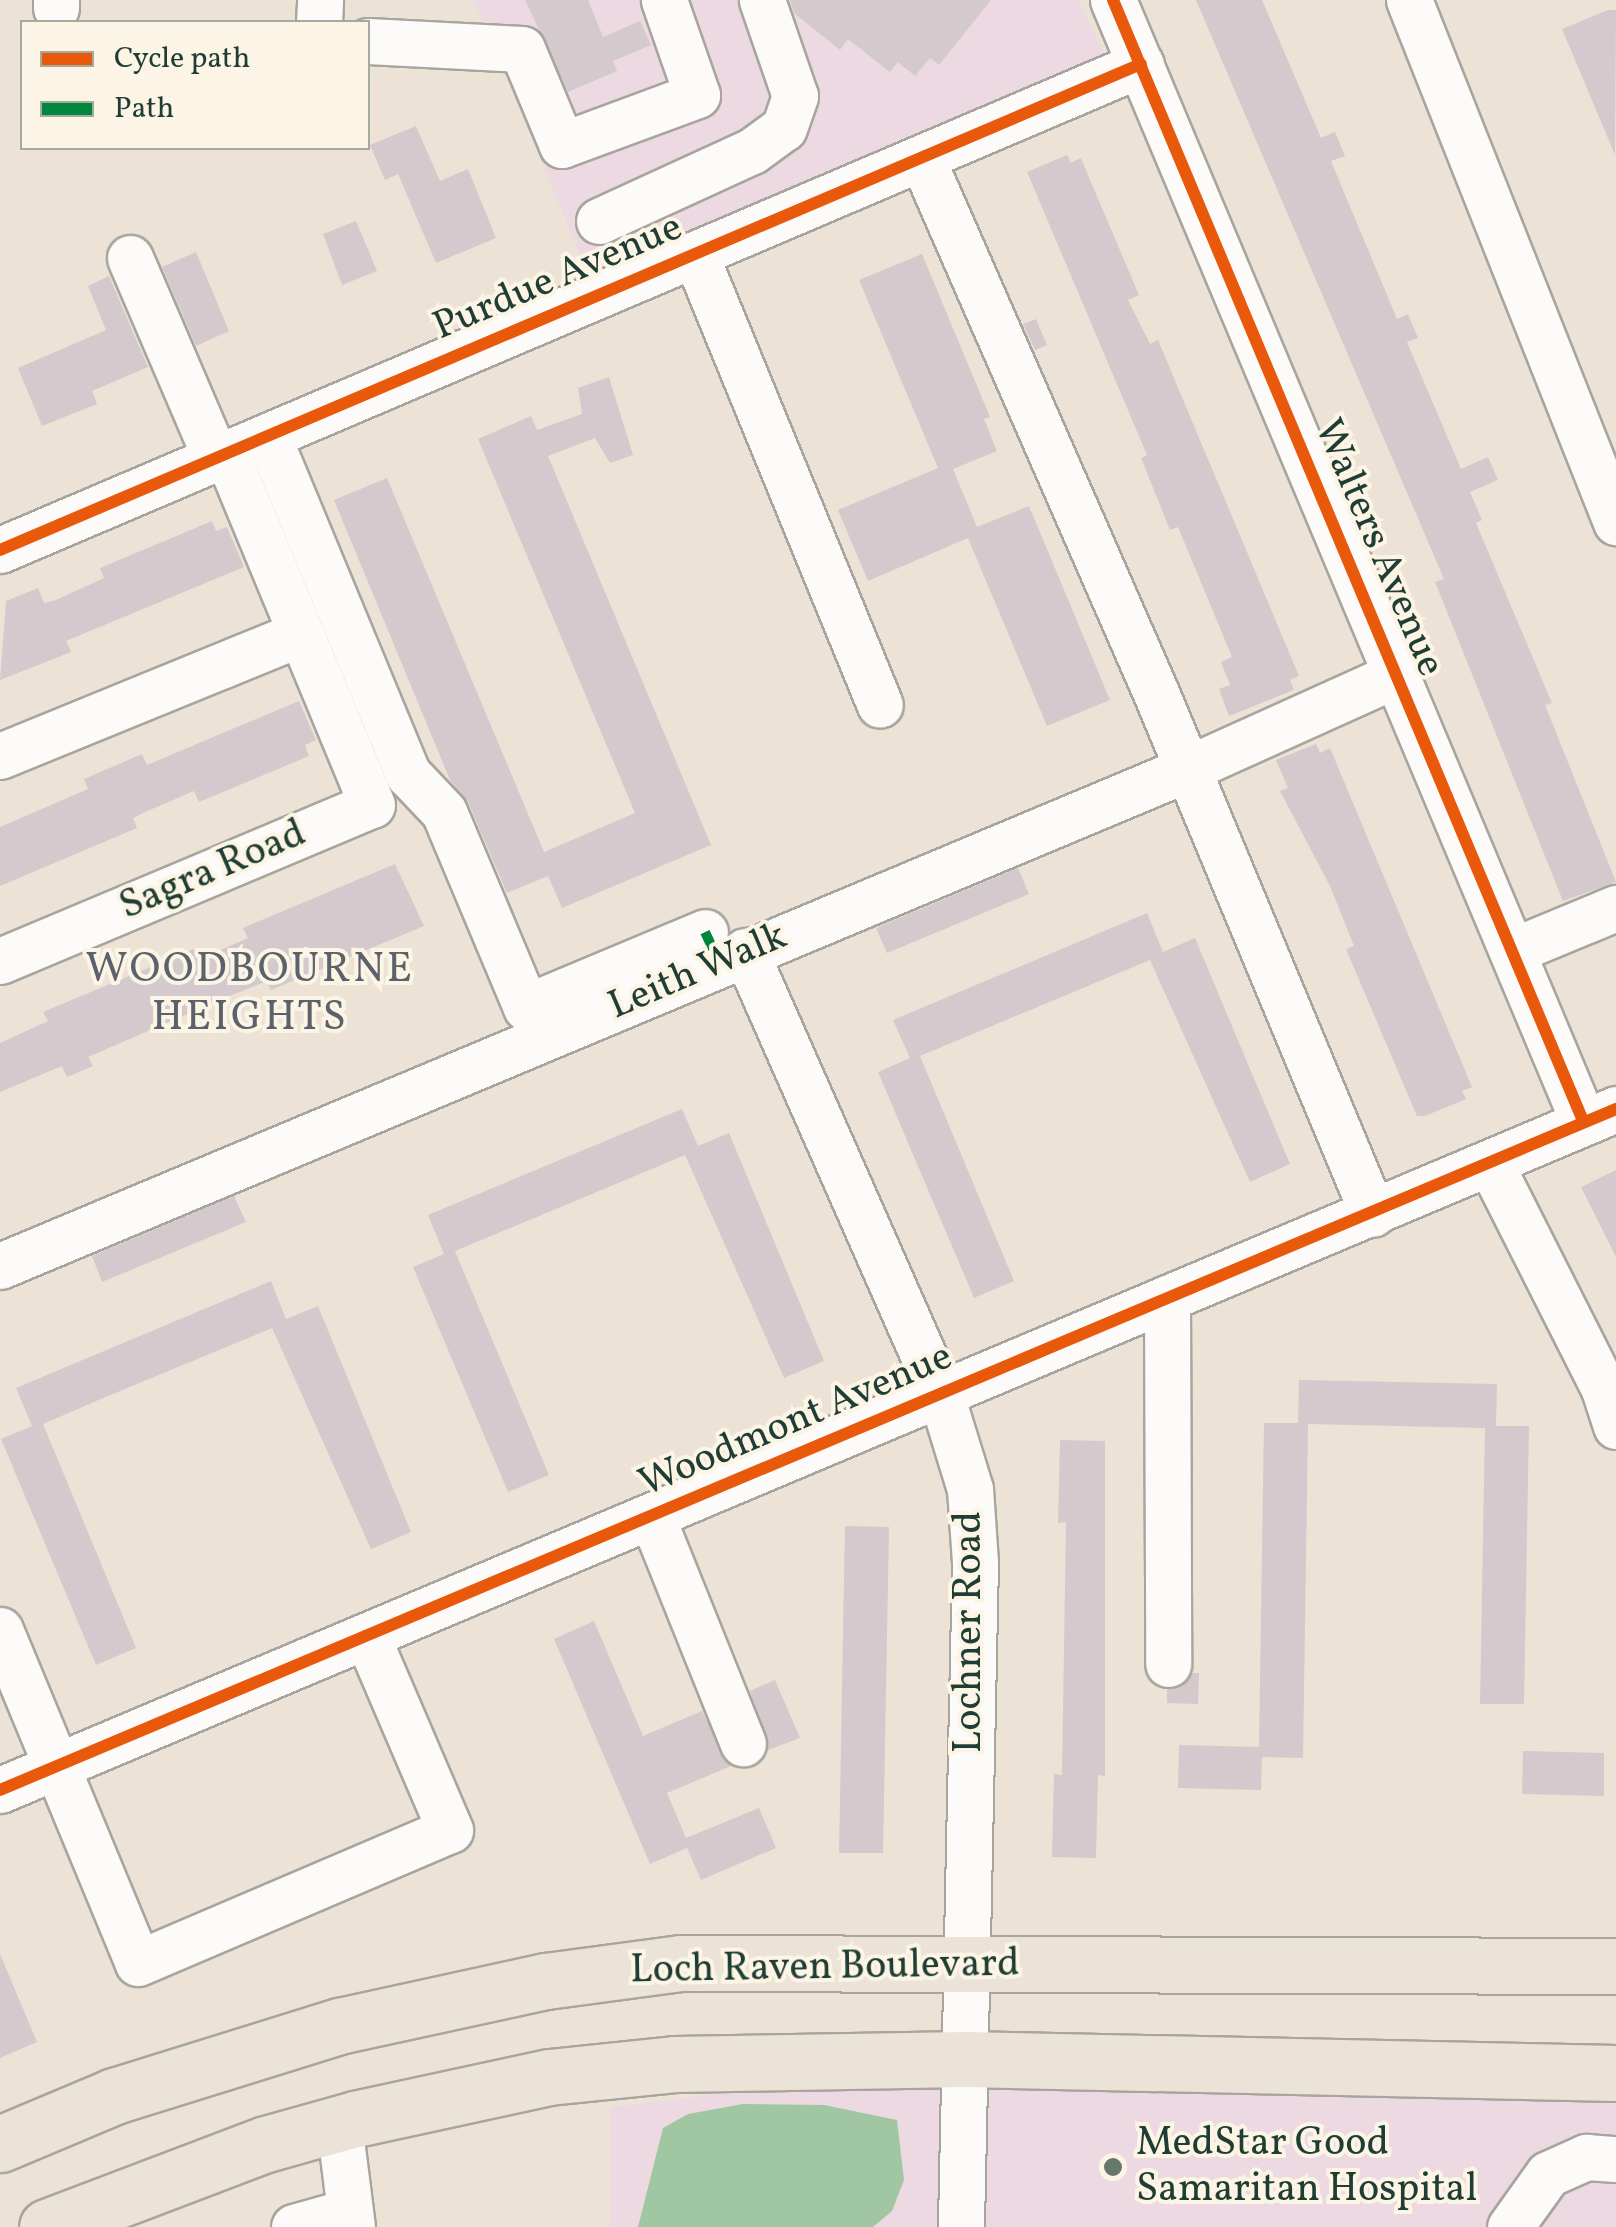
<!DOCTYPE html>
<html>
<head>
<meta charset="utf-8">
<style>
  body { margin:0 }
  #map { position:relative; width:1616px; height:2227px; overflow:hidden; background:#ece3d6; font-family:Vollkorn,serif }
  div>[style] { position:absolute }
  .built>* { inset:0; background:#ecd9e1 }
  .forest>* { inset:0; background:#a1c6a2 }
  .building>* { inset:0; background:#d4c9cc }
  .roads { filter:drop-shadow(2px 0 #a7a59d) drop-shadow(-2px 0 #a7a59d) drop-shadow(0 2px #a7a59d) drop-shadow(0 -2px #a7a59d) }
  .minor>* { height:45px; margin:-22.5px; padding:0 22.5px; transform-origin:22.5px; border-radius:22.5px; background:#fcfbf9 }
  .major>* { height:55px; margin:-27.5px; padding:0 27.5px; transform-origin:27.5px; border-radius:27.5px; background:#ece3d8 }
  .quiet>* { height:10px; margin-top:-5px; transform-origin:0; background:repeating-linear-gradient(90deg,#00873e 0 20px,transparent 0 30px) }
  .cycleway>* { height:12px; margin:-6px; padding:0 6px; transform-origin:6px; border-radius:6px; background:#e8590c }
  .dots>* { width:28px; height:28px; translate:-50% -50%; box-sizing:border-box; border:5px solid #fcf5e5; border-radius:50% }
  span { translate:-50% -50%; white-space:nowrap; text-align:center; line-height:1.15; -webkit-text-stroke:8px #fcf5e5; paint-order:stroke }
  .street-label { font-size:40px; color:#1f3d34 }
  .poi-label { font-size:40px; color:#1f3d34 }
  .left { translate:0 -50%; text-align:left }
  .neighbourhood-label { font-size:42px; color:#5b626b; letter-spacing:2.5px }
  .legend { position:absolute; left:20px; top:20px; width:350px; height:130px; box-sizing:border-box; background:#fcf5e5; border:2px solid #a4ab9e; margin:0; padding:12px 18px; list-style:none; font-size:30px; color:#1f3d34 }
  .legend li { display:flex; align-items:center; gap:20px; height:50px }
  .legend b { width:50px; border:2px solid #a4ab9e }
</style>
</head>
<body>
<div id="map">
  <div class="built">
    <i style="clip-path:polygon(474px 0,1078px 0,1105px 55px,590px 278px)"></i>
    <i style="clip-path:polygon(778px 2087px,1616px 2099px,1616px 2227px,610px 2227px,611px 2107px)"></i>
  </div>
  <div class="forest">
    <i style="clip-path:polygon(743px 2104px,824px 2105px,897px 2120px,904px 2180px,892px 2211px,873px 2227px,638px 2227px,663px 2128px,688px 2114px)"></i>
  </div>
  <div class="building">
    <i style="clip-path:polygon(525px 0,588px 0,603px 37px,640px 21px,651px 45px,613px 61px,617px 71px,568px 92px)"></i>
    <i style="clip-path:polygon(790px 0,991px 0,939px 65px,930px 58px,915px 76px,898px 62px,890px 72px,848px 39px,840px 50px,794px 13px)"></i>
    <i style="clip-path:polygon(1196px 0,1262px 0,1321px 138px,1335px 132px,1345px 156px,1331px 161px,1397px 319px,1408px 314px,1418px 338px,1407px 342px,1461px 469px,1488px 457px,1498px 480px,1470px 492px,1482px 520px,1476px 523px,1552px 703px,1545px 705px,1616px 882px,1563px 901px,1435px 582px,1444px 579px)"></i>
    <i style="clip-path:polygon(1608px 10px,1616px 10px,1615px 155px,1562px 29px)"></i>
    <i style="clip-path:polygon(416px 126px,440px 181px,468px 169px,496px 238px,436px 263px,398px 174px,385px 180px,370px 145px)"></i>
    <i style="clip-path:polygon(1067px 155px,1071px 163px,1081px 158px,1090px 180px,1139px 295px,1128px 300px,1150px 344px,1158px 340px,1299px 676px,1290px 680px,1294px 690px,1229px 716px,1219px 689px,1230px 685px,1221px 662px,1232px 657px,1178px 527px,1170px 530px,1141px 458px,1147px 455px,1027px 172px)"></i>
    <i style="clip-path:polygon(356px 221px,377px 271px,342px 285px,323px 234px)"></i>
    <i style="clip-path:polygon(196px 252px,229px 331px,196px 346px,162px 267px)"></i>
    <i style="clip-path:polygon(922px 254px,990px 417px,984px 419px,997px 451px,953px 469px,977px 527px,1029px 506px,1110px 700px,1047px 726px,968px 538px,868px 581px,838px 510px,938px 468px,859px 280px)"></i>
    <i style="clip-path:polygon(109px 276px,148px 367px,92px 391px,97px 404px,42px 426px,18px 368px,106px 330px,88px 286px)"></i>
    <i style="clip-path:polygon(1036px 319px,1047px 345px,1035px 350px,1023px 324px)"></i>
    <i style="clip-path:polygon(609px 377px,633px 455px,610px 463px,595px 438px,548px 456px,711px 845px,562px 908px,548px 876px,507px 893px,468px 802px,450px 780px,334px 500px,387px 478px,544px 852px,635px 813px,478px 439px,531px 416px,537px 430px,582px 414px,578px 388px)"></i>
    <i style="clip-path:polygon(212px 521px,216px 531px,227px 527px,244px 567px,66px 641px,71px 652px,0 680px,6px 601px,38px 588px,44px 603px,56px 600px,104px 578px,100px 568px)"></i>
    <i style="clip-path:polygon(299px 701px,316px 740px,305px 745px,309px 756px,199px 802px,194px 791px,143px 813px,133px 818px,137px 828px,0 886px,0 827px,88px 789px,84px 779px,142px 754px,147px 765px)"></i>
    <i style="clip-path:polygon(1316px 744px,1320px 753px,1330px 748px,1472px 1087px,1462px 1091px,1466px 1099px,1425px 1116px,1417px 1116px,1346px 949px,1354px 946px,1330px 886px,1280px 791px,1288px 788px,1276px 760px)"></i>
    <i style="clip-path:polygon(395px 864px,424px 926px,271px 990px,267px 981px,222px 999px,88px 1057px,93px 1066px,67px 1077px,62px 1066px,0 1092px,0 1043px,48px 1021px,43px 1012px,196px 948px,200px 959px,248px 938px,243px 928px)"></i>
    <i style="clip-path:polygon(1018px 868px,1029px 894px,887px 953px,876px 928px)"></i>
    <i style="clip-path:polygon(1147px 913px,1163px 952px,1195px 938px,1290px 1164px,1250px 1182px,1150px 960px,920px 1056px,1014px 1281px,974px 1298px,878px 1072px,910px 1058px,893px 1020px)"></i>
    <i style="clip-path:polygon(682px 1109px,698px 1146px,729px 1133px,824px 1361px,784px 1378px,685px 1155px,623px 1181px,455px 1251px,549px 1475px,508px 1492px,413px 1267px,444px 1254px,428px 1215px)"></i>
    <i style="clip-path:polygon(1616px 1170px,1616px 1257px,1581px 1187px)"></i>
    <i style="clip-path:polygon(234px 1196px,246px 1222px,102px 1282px,92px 1256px)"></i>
    <i style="clip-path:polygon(271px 1281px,286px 1319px,318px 1306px,411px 1532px,371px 1549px,272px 1328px,108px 1396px,43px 1424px,136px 1648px,96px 1665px,1px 1439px,32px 1426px,16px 1388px)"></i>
    <i style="clip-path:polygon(1299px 1380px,1497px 1384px,1496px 1426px,1529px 1426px,1524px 1704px,1480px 1704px,1485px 1428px,1308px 1424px,1303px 1758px,1262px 1757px,1261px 1790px,1178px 1788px,1179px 1745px,1259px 1747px,1264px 1423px,1298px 1423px)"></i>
    <i style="clip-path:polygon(1060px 1440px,1105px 1441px,1105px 1776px,1098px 1775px,1096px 1858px,1052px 1857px,1054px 1774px,1062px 1775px,1066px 1522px,1058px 1523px)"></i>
    <i style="clip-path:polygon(845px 1526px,889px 1527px,883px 1853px,839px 1853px)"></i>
    <i style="clip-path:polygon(594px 1621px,643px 1736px,702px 1711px,731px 1766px,667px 1793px,686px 1838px,759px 1808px,776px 1848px,701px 1880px,687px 1848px,650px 1864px,554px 1639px)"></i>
    <i style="clip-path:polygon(1192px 1673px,1199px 1673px,1198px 1704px,1167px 1703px,1167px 1690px)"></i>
    <i style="clip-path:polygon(775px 1680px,800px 1738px,768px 1750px,750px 1691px)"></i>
    <i style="clip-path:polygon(1523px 1751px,1604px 1753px,1604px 1796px,1522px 1794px)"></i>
    <i style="clip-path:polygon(0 1954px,37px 2042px,0 2058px)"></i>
  </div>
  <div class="roads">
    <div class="minor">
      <i style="left:1113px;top:0;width:1216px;rotate:67.25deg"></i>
      <i style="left:1409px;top:0;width:562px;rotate:68.37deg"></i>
      <i style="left:56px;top:8px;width:8px;rotate:-90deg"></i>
      <i style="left:319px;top:22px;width:22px;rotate:-87deg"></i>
      <i style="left:368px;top:41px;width:154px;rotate:3deg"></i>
      <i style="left:522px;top:49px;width:104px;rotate:67.4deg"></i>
      <i style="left:562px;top:145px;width:144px;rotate:-20.3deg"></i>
      <i style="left:697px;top:95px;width:101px;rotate:-109.2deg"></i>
      <i style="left:923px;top:161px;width:581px;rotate:66.35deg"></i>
      <i style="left:1156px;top:693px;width:564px;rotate:67.39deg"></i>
      <i style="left:599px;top:221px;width:168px;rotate:-24.6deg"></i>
      <i style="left:752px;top:151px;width:39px;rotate:-36deg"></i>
      <i style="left:784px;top:128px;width:34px;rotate:-71deg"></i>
      <i style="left:795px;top:96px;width:102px;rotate:-109deg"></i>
      <i style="left:695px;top:254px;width:487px;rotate:67.7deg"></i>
      <i style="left:130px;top:258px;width:221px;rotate:66.8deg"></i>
      <i style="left:269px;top:439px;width:363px;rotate:67.5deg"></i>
      <i style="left:408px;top:774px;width:52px;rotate:46.5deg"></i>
      <i style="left:444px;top:812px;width:212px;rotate:67.2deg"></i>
      <i style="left:526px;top:1007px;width:194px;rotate:-22.7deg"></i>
      <i style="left:0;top:550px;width:1240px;rotate:-23.07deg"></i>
      <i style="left:0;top:756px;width:323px;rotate:-22.2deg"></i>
      <i style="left:745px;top:951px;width:485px;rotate:66.2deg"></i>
      <i style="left:941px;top:1395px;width:98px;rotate:72.9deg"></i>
      <i style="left:970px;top:1489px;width:73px;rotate:86.1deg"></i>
      <i style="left:975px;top:1562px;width:665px;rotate:91.21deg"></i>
      <i style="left:1512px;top:951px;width:113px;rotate:-22.5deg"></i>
      <i style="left:0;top:961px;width:403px;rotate:-22.8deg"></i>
      <i style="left:372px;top:805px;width:377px;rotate:-112.5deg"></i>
      <i style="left:1490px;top:1163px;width:253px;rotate:63.2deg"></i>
      <i style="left:1604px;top:1389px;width:39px;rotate:72deg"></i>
      <i style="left:0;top:1266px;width:1287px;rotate:-22.72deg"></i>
      <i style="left:1187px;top:769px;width:228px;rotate:-24.3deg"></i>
      <i style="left:1167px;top:1298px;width:366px;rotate:89.8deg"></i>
      <i style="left:652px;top:1517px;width:244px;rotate:68.1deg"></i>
      <i style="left:0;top:1630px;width:360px;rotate:67.5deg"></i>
      <i style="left:138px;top:1963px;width:339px;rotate:-23.1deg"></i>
      <i style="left:450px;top:1830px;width:211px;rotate:-113.2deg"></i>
      <i style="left:0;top:1790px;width:1754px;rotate:-22.85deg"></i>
      <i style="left:339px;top:2124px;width:104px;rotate:82.8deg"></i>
      <i style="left:294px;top:2227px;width:58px;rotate:-15.9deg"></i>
      <i style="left:1510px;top:2227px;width:65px;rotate:-54.4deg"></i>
      <i style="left:1548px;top:2174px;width:42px;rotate:-24.1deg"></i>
      <i style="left:1586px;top:2157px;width:30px;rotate:4deg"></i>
    </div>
    <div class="major">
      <i style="left:0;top:2144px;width:124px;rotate:-22.8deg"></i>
      <i style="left:114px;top:2096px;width:236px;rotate:-17.3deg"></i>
      <i style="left:339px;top:2026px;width:212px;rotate:-12.3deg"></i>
      <i style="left:546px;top:1981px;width:136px;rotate:-7.6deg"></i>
      <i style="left:681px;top:1963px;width:935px;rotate:0.18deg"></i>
      <i style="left:47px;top:2227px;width:234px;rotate:-20.8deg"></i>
      <i style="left:266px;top:2144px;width:92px;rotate:-15.7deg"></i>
      <i style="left:355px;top:2119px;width:198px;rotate:-12.2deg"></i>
      <i style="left:549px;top:2077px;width:126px;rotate:-5.9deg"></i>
      <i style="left:674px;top:2064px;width:291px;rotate:-1deg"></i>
      <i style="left:965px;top:2059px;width:651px;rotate:1.23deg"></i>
    </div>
  </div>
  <div class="quiet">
    <i style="left:705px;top:932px;width:33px;rotate:65deg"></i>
  </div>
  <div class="cycleway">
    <i style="left:1113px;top:0;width:1216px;rotate:67.25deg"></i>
    <i style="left:0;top:550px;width:1240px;rotate:-23.07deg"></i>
    <i style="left:0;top:1790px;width:1754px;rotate:-22.85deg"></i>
  </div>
  <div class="dots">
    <i style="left:1113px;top:2167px;background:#67776d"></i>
  </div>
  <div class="street-label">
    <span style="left:558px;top:278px;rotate:-23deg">Purdue Avenue</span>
    <span style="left:1378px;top:548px;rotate:67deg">Walters Avenue</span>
    <span style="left:213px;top:871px;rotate:-23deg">Sagra Road</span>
    <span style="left:698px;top:972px;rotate:-23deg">Leith Walk</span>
    <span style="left:796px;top:1421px;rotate:-23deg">Woodmont Avenue</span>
    <span style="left:970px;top:1632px;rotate:-90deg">Lochner Road</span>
    <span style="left:825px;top:1968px;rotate:-1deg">Loch Raven Boulevard</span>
  </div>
  <div class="poi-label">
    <span class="left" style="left:1136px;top:2167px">MedStar Good<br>Samaritan Hospital</span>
  </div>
  <div class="neighbourhood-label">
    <span style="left:250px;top:995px">WOODBOURNE<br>HEIGHTS</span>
  </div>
  <ul class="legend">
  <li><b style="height:12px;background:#e8590c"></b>Cycle path</li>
  <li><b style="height:12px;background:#00873e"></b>Path</li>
  </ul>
</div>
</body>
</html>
